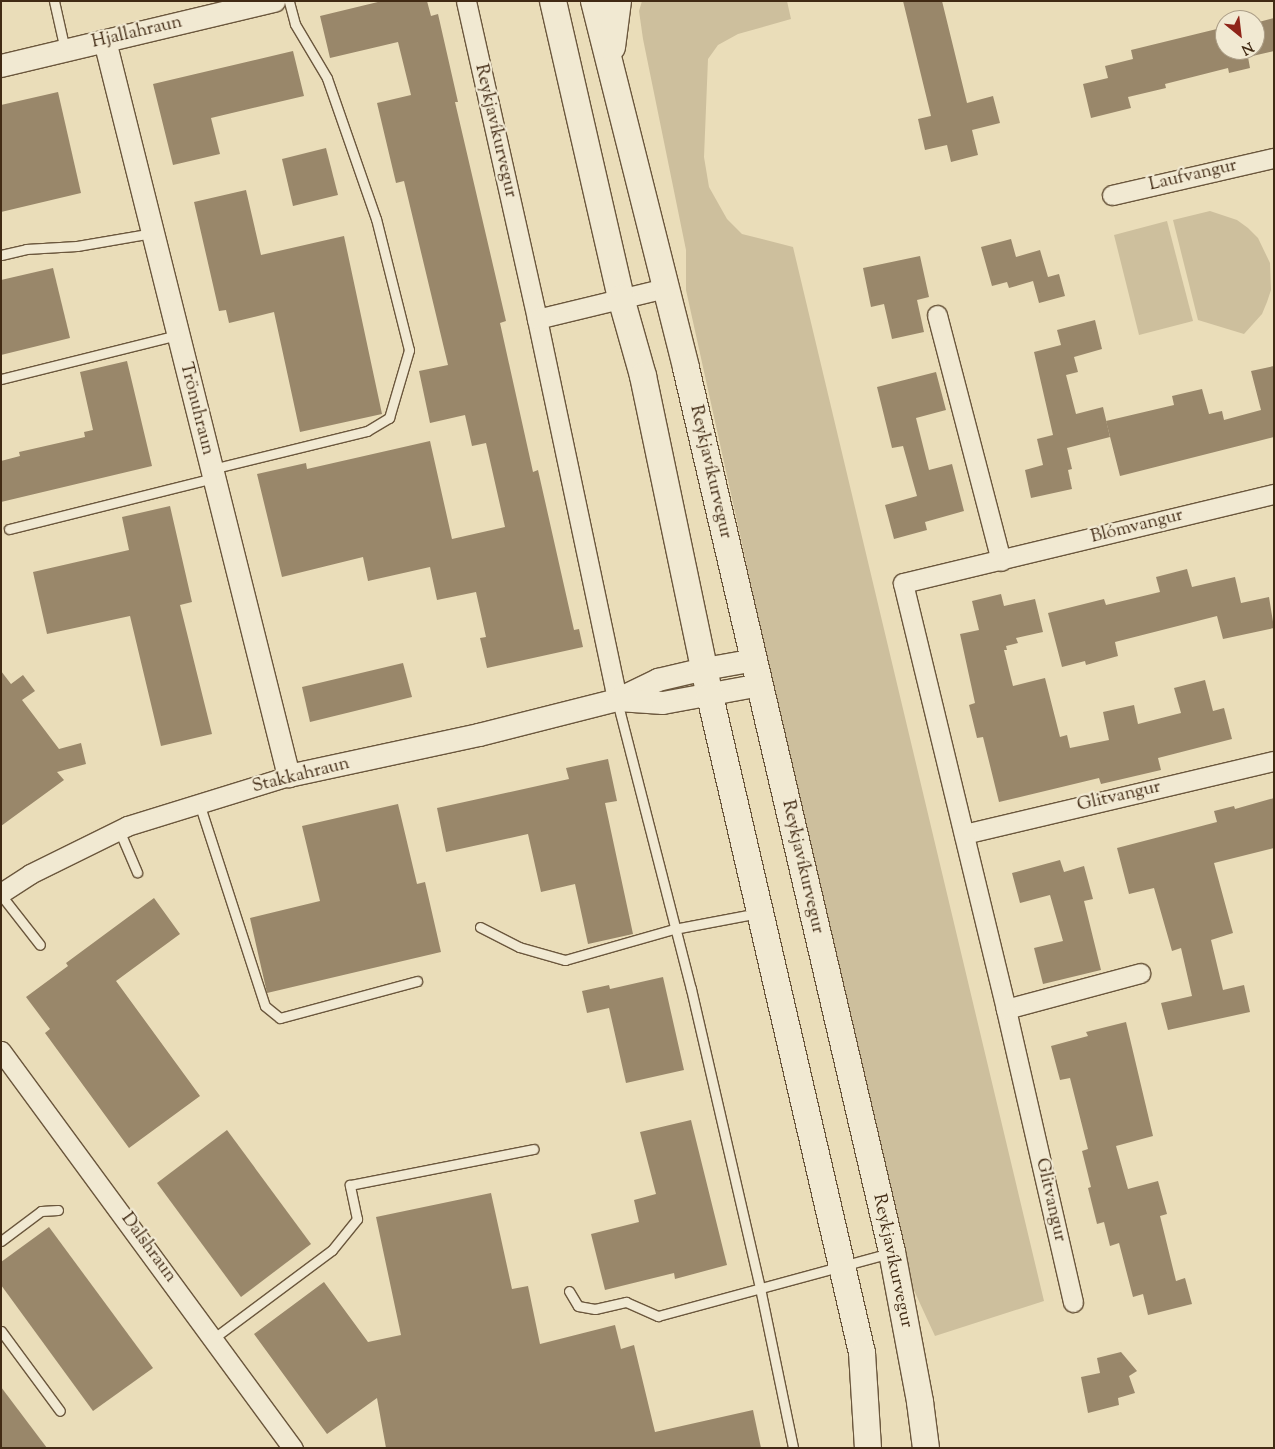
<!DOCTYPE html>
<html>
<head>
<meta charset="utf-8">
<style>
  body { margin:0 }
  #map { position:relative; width:1275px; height:1449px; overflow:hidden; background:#eaddb9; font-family:"Sorts Mill Goudy",serif }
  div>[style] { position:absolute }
  .green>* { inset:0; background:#cdbf9d }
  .building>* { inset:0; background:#99876a }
  .roads { filter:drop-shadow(1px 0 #6b573d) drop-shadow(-1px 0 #6b573d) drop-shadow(0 1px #6b573d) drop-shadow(0 -1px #6b573d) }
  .service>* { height:9px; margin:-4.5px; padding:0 4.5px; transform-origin:4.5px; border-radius:4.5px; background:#f1e9d2 }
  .minor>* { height:19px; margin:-9.5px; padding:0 9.5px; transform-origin:9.5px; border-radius:9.5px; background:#f1e9d2 }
  .tertiary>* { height:22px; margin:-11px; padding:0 11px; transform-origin:11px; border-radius:11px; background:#f1e9d2 }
  .secondary>* { height:26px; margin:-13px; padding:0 13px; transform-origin:13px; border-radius:13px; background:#f1e9d2 }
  span { translate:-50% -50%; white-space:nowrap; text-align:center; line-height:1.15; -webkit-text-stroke:4.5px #f1e9d2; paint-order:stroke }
  .street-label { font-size:18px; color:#412a14 }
  .frame { position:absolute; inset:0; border:2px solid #412a14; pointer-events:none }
  .north { position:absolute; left:1215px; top:10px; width:50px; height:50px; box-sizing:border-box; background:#f1e9d2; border:1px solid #ab9d86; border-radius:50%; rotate:151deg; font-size:14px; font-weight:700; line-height:20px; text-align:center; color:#412a14 }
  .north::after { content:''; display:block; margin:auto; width:18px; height:22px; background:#8f2418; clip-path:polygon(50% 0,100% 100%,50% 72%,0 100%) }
</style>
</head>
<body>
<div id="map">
  <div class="green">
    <i style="clip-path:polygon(642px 1px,787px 1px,791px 19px,738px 34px,718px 45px,708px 59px,704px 157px,709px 187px,727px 219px,742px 234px,793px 247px,1044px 1301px,935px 1336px,911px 1284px,827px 929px,686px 290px,686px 250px,643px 39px,639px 11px)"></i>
    <i style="clip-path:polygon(1210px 211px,1237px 220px,1248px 228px,1258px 238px,1270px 263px,1271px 290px,1267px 302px,1262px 314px,1244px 334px,1198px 320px,1173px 220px)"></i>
    <i style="clip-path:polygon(1167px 221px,1193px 321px,1139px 335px,1114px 235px)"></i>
  </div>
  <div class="building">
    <i style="clip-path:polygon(382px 1px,427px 1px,431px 16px,438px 14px,458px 102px,455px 102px,506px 321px,500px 323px,533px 472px,538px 470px,574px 630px,579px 629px,583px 647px,487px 668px,480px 638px,486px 637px,476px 592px,437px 600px,430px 567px,368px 581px,363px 557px,282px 577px,257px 474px,306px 463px,307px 469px,430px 441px,452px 539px,505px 527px,486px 443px,472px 446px,465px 415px,430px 423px,419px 371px,448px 365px,404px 181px,396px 183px,377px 103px,411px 95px,398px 42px,330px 58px,320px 16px)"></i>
    <i style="clip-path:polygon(903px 1px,942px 1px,967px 103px,993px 96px,1000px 123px,972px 130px,978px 155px,951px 162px,947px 145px,925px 150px,918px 119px,931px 116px)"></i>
    <i style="clip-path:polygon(1274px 18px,1274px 51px,1248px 57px,1250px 68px,1229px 73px,1228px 68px,1165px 84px,1166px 88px,1128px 97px,1131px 108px,1091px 118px,1083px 84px,1108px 78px,1105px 66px,1133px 59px,1131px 50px,1225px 27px,1225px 50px,1255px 50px,1255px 23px)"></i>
    <i style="clip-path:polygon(293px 51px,304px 96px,211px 118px,220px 154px,173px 165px,153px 84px)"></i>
    <i style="clip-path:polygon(58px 92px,81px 193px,1px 212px,1px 105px)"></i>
    <i style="clip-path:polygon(326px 148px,338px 195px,293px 206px,282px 159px)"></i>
    <i style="clip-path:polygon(246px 190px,261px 255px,344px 236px,382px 414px,300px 432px,274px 312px,229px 323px,226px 310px,219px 311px,194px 202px)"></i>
    <i style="clip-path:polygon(1011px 239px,1016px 257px,1040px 250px,1048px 277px,1059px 274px,1065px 296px,1039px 303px,1033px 281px,1009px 288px,1007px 282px,992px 286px,981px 247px)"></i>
    <i style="clip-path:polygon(920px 256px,929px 297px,917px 300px,924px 332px,892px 339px,884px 304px,871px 307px,863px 268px)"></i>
    <i style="clip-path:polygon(53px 268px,70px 338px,1px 355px,1px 280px)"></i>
    <i style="clip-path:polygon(1095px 320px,1102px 349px,1074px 357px,1078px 372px,1066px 375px,1076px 414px,1103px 407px,1110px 437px,1067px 448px,1072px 469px,1068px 470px,1072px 489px,1031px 498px,1025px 470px,1043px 465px,1037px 439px,1053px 435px,1034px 352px,1061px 345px,1057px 330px)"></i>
    <i style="clip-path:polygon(127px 361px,152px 466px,1px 502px,1px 461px,20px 456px,19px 452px,85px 437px,84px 432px,93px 430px,80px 372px)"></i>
    <i style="clip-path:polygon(1274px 366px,1274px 437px,1120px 476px,1106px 421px,1174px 405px,1172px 396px,1202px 389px,1209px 414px,1222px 411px,1224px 420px,1261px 410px,1251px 371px)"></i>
    <i style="clip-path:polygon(936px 372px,946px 410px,916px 418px,929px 470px,952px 464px,964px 511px,925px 522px,927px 530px,894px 539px,885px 505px,917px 496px,903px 446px,892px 448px,877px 387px)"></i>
    <i style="clip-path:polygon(170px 506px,192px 602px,180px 605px,212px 734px,161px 746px,130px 616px,47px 634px,33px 572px,129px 550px,122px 517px)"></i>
    <i style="clip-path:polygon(1187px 569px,1192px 587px,1235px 577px,1241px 603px,1269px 597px,1274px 628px,1223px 639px,1217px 616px,1115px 642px,1118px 656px,1086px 665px,1085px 661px,1062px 667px,1048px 613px,1104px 599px,1106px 605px,1160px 592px,1156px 577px)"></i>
    <i style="clip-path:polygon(1001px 594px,1004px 606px,1035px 599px,1043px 632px,1016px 638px,1018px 643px,1006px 646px,1007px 650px,1004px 650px,1013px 686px,1045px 678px,1060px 737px,1067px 735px,1070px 748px,1109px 740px,1103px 712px,1134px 705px,1138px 724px,1181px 713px,1174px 688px,1205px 680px,1213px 711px,1224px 708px,1232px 739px,1158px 758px,1161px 770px,1101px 784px,1099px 778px,999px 802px,983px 737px,977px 738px,969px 705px,975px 703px,960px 634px,979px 630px,972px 601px)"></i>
    <i style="clip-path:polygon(403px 663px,412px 697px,310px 722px,302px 687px)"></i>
    <i style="clip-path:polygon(1px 671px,11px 684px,23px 675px,35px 691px,22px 700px,59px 749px,81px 743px,86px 764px,57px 772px,64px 780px,1px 826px)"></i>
    <i style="clip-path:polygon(608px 759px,617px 801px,605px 803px,633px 934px,588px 944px,575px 884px,541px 892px,528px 834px,446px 852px,437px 808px,569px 779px,566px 768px)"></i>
    <i style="clip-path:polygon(1274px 798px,1274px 848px,1214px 863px,1233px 933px,1211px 940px,1223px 990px,1244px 985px,1250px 1012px,1168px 1030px,1161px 1003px,1192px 996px,1181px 948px,1172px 951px,1154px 888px,1129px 894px,1117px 848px,1217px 822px,1214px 811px,1234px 806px,1235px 809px)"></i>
    <i style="clip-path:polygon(398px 804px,417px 884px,425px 882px,441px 952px,267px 993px,250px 918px,320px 901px,302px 826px)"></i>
    <i style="clip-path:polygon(1060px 860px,1064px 872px,1084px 866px,1093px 899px,1084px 901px,1101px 970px,1043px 984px,1034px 948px,1063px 941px,1050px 895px,1020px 903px,1012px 873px)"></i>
    <i style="clip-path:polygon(154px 898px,180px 934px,116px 981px,200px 1096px,129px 1148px,45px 1033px,50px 1029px,26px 997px,68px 966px,66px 963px)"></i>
    <i style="clip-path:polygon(663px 977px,684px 1070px,626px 1083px,609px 1008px,587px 1013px,582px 991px,609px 985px,610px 989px)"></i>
    <i style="clip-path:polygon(1126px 1022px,1153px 1136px,1116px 1146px,1128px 1189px,1158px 1181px,1167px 1214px,1160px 1216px,1176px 1281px,1185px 1278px,1192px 1304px,1148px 1315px,1143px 1294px,1133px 1297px,1119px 1243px,1110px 1246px,1104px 1222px,1097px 1224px,1088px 1188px,1091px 1187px,1082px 1151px,1088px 1149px,1070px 1078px,1060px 1080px,1051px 1046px,1088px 1036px,1086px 1032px)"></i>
    <i style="clip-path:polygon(691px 1120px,727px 1265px,675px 1279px,674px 1273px,605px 1290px,591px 1234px,639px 1222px,634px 1200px,656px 1194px,640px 1132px)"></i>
    <i style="clip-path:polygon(227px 1130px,311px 1244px,241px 1297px,157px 1183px)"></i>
    <i style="clip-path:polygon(491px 1193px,512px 1289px,528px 1286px,540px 1344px,615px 1325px,621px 1349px,634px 1345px,655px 1432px,753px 1410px,761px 1448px,386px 1448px,377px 1398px,327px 1434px,254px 1334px,324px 1282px,368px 1342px,401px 1335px,376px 1217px)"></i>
    <i style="clip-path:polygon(49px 1227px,153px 1368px,93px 1411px,1px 1285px,1px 1262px)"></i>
    <i style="clip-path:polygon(1121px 1352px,1137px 1371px,1129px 1376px,1135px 1393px,1118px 1398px,1119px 1405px,1088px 1413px,1081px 1377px,1100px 1373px,1097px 1358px)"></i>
    <i style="clip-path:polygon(1px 1387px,47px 1448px,1px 1448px)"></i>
  </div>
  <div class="roads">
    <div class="service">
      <i style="left:54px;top:1px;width:50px;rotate:77.3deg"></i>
      <i style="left:1px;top:255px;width:26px;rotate:-13deg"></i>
      <i style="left:26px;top:249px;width:51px;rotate:-3.4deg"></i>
      <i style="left:77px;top:246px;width:76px;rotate:-9.8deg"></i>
      <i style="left:1px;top:379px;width:182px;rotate:-14deg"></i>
      <i style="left:212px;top:469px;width:160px;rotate:-13.8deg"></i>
      <i style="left:367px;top:431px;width:26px;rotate:-31deg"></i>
      <i style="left:389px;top:418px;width:71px;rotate:-73.6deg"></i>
      <i style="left:409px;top:350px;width:135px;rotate:-104.1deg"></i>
      <i style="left:376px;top:219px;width:149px;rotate:-109.2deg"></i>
      <i style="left:327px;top:78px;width:63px;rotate:-120.7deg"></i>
      <i style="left:295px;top:24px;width:24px;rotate:-105deg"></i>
      <i style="left:9px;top:529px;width:211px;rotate:-14deg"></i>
      <i style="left:617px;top:701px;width:297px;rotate:75.6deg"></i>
      <i style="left:691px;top:989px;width:307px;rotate:77deg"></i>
      <i style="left:760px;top:1288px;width:163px;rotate:78.3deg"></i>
      <i style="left:199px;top:803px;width:213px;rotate:72deg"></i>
      <i style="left:265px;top:1006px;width:19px;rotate:39deg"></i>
      <i style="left:280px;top:1018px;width:142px;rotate:-15.1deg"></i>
      <i style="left:119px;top:830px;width:46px;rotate:66.8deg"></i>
      <i style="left:1px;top:895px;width:63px;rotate:52deg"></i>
      <i style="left:480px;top:927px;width:44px;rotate:27.1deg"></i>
      <i style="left:519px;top:947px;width:48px;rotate:15.8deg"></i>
      <i style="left:565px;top:960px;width:113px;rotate:-15.9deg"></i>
      <i style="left:674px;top:929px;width:86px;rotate:-10.7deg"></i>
      <i style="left:1px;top:1241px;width:50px;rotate:-36.9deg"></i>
      <i style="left:41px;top:1211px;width:17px;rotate:-3deg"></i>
      <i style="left:569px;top:1291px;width:17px;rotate:59deg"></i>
      <i style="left:578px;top:1306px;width:17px;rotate:10deg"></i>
      <i style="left:595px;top:1309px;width:32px;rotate:-13deg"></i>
      <i style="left:626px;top:1302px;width:35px;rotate:24deg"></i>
      <i style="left:658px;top:1316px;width:240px;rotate:-15.2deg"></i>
      <i style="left:1px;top:1331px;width:99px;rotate:53.6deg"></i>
      <i style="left:214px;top:1338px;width:147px;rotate:-36.7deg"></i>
      <i style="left:332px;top:1250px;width:40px;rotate:-51deg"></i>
      <i style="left:357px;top:1219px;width:35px;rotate:-102deg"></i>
      <i style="left:350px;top:1185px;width:187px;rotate:-11.1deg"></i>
    </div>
    <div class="minor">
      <i style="left:466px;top:1px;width:326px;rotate:77.4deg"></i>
      <i style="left:537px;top:319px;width:389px;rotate:78.1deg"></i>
      <i style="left:1112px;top:195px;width:166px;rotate:-12.9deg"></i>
      <i style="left:937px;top:315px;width:254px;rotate:75.4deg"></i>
      <i style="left:537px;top:319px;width:132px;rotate:-13.6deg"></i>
      <i style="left:964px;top:834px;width:318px;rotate:-13.3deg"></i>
      <i style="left:1px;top:893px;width:35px;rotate:-33deg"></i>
      <i style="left:30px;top:874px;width:108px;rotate:-26.3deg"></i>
      <i style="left:127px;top:826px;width:170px;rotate:-17.2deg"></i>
      <i style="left:1006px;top:1009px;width:139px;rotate:-15deg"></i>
      <i style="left:1px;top:1051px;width:493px;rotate:53.7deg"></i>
      <i style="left:1073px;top:1302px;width:301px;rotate:-102.9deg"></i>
      <i style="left:1006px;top:1009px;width:438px;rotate:-103.6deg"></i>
      <i style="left:903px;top:583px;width:382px;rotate:-13.5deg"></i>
    </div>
    <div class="tertiary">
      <i style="left:105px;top:41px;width:758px;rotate:75.95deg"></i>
      <i style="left:289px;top:776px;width:194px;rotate:-12.2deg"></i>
      <i style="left:479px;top:735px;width:142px;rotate:-14.2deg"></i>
      <i style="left:617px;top:700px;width:46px;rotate:-26deg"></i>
      <i style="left:658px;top:680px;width:48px;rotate:-13.2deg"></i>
      <i style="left:705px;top:669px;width:51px;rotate:-10.2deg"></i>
      <i style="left:1px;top:66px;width:281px;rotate:-13.4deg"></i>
      <i style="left:618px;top:700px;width:45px;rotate:3.8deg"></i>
      <i style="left:663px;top:703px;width:99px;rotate:-10.5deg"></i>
    </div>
    <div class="secondary">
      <i style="left:553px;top:1px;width:305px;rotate:77.1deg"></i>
      <i style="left:621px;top:298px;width:81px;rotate:74.2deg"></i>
      <i style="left:643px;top:376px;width:327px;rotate:78.2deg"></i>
      <i style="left:710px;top:696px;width:674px;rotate:76.97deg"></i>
      <i style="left:862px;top:1353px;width:95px;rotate:86.4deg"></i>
      <i style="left:594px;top:1px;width:378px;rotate:75.9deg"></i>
      <i style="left:686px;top:368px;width:908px;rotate:76.88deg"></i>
      <i style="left:892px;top:1252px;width:153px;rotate:79.4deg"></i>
      <i style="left:920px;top:1402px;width:46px;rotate:82.6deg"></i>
      <i style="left:612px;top:47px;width:46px;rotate:-82.6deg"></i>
    </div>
  </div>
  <div class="street-label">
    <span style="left:137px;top:33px;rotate:-13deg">Hjallahraun</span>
    <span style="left:495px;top:131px;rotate:77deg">Reykjavíkurvegur</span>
    <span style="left:1193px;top:176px;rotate:-13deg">Laufvangur</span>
    <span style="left:196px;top:409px;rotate:76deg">Trönuhraun</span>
    <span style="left:710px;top:472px;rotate:77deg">Reykjavíkurvegur</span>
    <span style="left:1137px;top:527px;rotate:-14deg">Blómvangur</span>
    <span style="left:301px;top:776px;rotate:-14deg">Stakkahraun</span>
    <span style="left:1119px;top:797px;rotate:-13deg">Glitvangur</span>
    <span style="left:802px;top:867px;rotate:77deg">Reykjavíkurvegur</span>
    <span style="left:1050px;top:1200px;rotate:77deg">Glitvangur</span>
    <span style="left:148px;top:1248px;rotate:54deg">Dalshraun</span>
    <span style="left:892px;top:1261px;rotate:78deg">Reykjavíkurvegur</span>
  </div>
  <div class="frame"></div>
  <div class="north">N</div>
</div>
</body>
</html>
